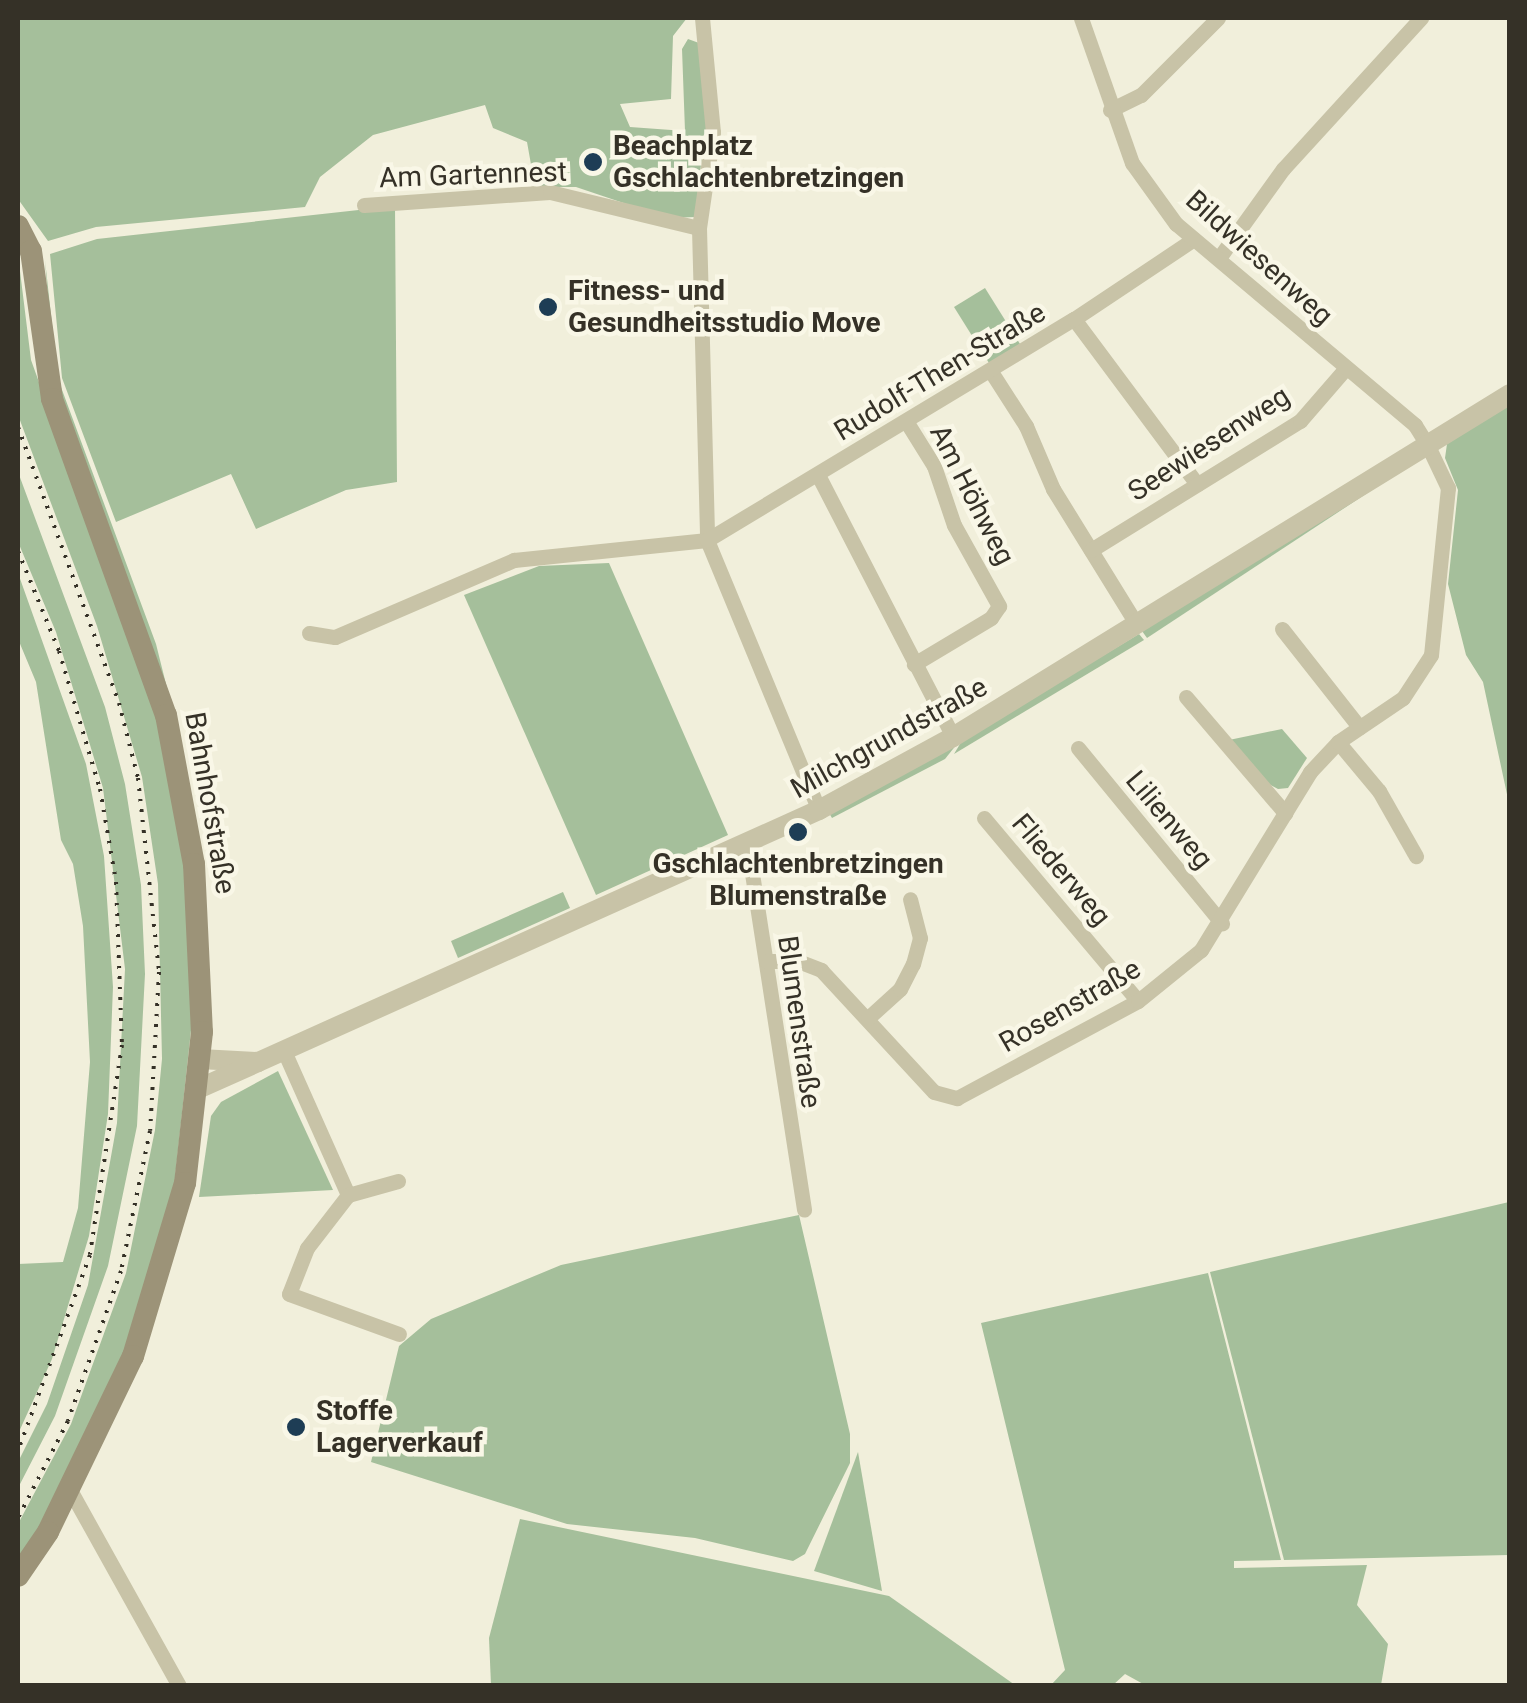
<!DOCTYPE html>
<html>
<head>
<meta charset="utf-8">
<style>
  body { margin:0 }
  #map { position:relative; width:1527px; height:1703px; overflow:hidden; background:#f1efdb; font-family:Roboto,sans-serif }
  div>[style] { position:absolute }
  .green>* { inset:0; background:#a5bf9b }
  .minor>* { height:15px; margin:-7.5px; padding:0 7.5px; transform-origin:7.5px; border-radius:7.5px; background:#c8c3a7 }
  .tertiary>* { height:20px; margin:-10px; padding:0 10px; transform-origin:10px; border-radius:10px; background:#c8c3a7 }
  .secondary>* { height:22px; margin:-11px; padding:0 11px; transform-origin:11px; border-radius:11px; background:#9c9378 }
  .rail>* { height:4px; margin-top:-2px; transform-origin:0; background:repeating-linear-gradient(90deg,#353127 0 2.5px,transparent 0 10.5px) }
  .dots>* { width:28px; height:28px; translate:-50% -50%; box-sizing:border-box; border:5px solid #f9f7e7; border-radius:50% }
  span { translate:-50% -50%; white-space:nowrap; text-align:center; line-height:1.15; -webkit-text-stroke:9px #f9f7e7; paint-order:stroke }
  .poi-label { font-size:28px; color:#353127; font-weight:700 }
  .left { translate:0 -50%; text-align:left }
  .street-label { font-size:28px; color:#353127 }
  .frame { position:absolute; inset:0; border:20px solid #353127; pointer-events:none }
</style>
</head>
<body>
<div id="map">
  <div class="green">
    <i style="clip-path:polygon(18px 18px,687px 18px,673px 36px,671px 99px,620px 104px,630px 127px,685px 131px,682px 49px,688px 39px,699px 43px,707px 130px,692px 153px,702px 156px,695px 217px,668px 218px,576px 187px,535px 187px,527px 142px,493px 128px,485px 105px,373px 135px,320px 177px,305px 207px,96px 227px,48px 241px,18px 199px)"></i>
    <i style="clip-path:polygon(395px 206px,397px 482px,346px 490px,256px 529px,231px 474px,116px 522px,62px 378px,50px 254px,97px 239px)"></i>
    <i style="clip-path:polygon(18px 255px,31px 360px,159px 715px,187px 871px,192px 1021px,174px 1187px,134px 1329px,60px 1491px,18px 1562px,18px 1524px,71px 1424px,126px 1273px,155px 1130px,162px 1059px,158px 884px,142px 777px,97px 626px,18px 415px)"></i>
    <i style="clip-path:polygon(45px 260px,58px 379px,156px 644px,172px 708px,54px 380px)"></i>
    <i style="clip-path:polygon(985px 288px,1020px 344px,989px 363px,954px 307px)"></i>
    <i style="clip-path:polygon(1509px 403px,1510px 798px,1508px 799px,1483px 682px,1466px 655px,1448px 584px,1458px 490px,1445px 458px,1447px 444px)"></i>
    <i style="clip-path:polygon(18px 472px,105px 707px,125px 784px,141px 885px,145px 974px,137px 1126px,108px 1266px,55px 1416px,18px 1488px,18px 1462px,47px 1404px,88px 1285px,117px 1123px,125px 969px,103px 788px,56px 632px,18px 542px)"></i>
    <i style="clip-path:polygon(1387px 480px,1147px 638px,1142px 631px)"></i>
    <i style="clip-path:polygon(609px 563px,728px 835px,596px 895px,464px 595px,539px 566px)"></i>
    <i style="clip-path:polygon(18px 573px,86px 764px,104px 856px,113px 987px,108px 1114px,89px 1236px,52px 1359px,18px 1434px,18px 1264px,63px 1262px,78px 1208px,90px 1062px,83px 926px,73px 864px,61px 840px,36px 682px,18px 639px)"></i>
    <i style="clip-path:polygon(1139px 634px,1144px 640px,954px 754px,963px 739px)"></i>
    <i style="clip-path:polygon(1282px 729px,1307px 758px,1288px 788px,1278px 789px,1261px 780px,1229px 740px)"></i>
    <i style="clip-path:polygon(957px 744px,945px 759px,832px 818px,829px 813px)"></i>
    <i style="clip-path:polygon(563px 892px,570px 908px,458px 958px,451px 941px)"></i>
    <i style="clip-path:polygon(278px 1071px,333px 1190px,199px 1197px,211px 1116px,221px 1102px)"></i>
    <i style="clip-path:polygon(1509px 1202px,1509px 1555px,1284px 1560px,1210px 1272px)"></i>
    <i style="clip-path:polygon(799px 1215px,850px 1434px,850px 1463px,805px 1554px,793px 1561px,695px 1538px,567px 1524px,371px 1462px,399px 1346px,431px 1319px,561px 1265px)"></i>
    <i style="clip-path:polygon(1208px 1273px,1281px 1560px,1234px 1561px,1234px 1568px,1367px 1565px,1357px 1605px,1388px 1644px,1381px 1685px,1145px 1685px,1125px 1674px,1113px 1685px,1051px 1685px,1065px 1670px,981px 1323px)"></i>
    <i style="clip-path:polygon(858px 1452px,882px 1591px,814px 1571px)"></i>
    <i style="clip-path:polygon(520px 1519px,889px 1596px,1015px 1685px,491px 1685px,489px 1638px)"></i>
  </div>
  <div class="minor">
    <i style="left:702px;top:18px;width:115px;rotate:84.5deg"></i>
    <i style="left:713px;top:132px;width:97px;rotate:98.3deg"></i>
    <i style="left:699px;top:228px;width:312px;rotate:88.5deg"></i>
    <i style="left:707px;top:540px;width:292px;rotate:67.5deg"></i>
    <i style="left:1110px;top:110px;width:34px;rotate:-26deg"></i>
    <i style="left:1141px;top:95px;width:109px;rotate:-45deg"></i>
    <i style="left:364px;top:205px;width:186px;rotate:-4deg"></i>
    <i style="left:550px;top:192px;width:153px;rotate:13.6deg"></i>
    <i style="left:1219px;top:258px;width:110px;rotate:-54.3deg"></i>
    <i style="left:1283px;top:169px;width:205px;rotate:-47.6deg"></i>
    <i style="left:1074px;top:319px;width:206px;rotate:53.3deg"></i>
    <i style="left:990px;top:370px;width:67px;rotate:57.3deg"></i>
    <i style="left:1026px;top:426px;width:69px;rotate:66.8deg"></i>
    <i style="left:1053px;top:489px;width:160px;rotate:58.3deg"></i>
    <i style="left:906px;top:421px;width:53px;rotate:58.1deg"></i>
    <i style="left:934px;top:466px;width:62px;rotate:71.3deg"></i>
    <i style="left:954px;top:525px;width:93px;rotate:60.9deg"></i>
    <i style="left:999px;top:606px;width:14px;rotate:124deg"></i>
    <i style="left:991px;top:618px;width:90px;rotate:149.1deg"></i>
    <i style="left:818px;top:475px;width:295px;rotate:62.7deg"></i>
    <i style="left:1091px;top:550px;width:246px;rotate:-31.7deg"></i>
    <i style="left:1300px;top:421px;width:69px;rotate:-49.1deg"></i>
    <i style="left:1282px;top:629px;width:125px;rotate:51.8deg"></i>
    <i style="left:309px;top:633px;width:26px;rotate:9deg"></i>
    <i style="left:335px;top:637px;width:195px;rotate:-23.3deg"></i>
    <i style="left:514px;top:560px;width:194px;rotate:-5.9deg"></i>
    <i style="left:707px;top:540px;width:428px;rotate:-31.1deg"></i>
    <i style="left:1074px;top:319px;width:144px;rotate:-33.7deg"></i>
    <i style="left:1186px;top:697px;width:153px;rotate:49.5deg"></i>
    <i style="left:1338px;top:742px;width:64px;rotate:50.1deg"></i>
    <i style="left:1379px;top:791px;width:75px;rotate:60.4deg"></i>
    <i style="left:1078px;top:748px;width:227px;rotate:50.6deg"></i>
    <i style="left:984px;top:818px;width:239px;rotate:49.9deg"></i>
    <i style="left:747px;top:841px;width:373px;rotate:81.2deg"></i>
    <i style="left:766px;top:961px;width:32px"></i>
    <i style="left:798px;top:961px;width:25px;rotate:21deg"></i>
    <i style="left:821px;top:970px;width:166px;rotate:47.2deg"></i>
    <i style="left:934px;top:1092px;width:24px;rotate:15deg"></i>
    <i style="left:957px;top:1098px;width:205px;rotate:-28.2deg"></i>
    <i style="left:1138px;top:1001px;width:81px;rotate:-39deg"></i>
    <i style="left:1201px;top:950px;width:209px;rotate:-58.5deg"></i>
    <i style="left:1310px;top:772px;width:41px;rotate:-47deg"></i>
    <i style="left:1338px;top:742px;width:78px;rotate:-34.1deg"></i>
    <i style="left:1403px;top:698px;width:51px;rotate:-56.9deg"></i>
    <i style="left:1431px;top:655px;width:168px;rotate:-84.2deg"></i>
    <i style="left:1448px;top:488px;width:47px;rotate:-115.5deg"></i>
    <i style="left:1428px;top:446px;width:25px;rotate:-122deg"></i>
    <i style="left:1415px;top:425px;width:312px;rotate:-139.9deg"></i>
    <i style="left:1176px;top:224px;width:75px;rotate:-125.8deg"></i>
    <i style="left:1132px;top:163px;width:154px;rotate:-109.4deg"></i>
    <i style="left:868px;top:1018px;width:43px;rotate:-42.2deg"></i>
    <i style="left:900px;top:989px;width:28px;rotate:-63deg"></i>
    <i style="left:913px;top:964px;width:27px;rotate:-75deg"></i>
    <i style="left:920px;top:938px;width:40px;rotate:-104.4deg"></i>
    <i style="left:284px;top:1051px;width:158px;rotate:66deg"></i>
    <i style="left:348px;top:1195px;width:67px;rotate:127.7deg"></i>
    <i style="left:307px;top:1248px;width:49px;rotate:111.4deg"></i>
    <i style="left:289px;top:1294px;width:117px;rotate:20deg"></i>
    <i style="left:348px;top:1195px;width:52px;rotate:-15.6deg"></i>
    <i style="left:70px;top:1490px;width:224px;rotate:60.9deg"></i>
  </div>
  <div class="tertiary">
    <i style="left:200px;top:1059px;width:58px;rotate:3deg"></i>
    <i style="left:198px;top:1089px;width:681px;rotate:-24.19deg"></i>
    <i style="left:819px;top:810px;width:153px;rotate:-28.6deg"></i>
    <i style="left:953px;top:737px;width:654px;rotate:-31.62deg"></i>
  </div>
  <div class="secondary">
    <i style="left:18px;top:226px;width:28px;rotate:63deg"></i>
    <i style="left:31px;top:251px;width:149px;rotate:81.9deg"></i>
    <i style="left:52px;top:399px;width:336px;rotate:70.2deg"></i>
    <i style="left:166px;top:715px;width:152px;rotate:79.4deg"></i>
    <i style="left:194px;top:864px;width:168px;rotate:87.3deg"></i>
    <i style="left:202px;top:1032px;width:152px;rotate:96.4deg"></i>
    <i style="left:185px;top:1183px;width:181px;rotate:106.7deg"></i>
    <i style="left:133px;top:1356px;width:195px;rotate:115.8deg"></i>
    <i style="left:48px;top:1532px;width:53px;rotate:124.3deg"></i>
  </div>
  <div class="rail">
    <i style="left:18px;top:427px;width:294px;rotate:69.9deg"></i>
    <i style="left:119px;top:703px;width:77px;rotate:75.8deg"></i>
    <i style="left:138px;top:778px;width:195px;rotate:83.8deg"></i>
    <i style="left:159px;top:972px;width:159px;rotate:93.2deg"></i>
    <i style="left:150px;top:1131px;width:143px;rotate:101.7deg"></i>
    <i style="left:121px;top:1271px;width:159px;rotate:109.5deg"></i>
    <i style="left:68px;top:1421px;width:109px;rotate:117.3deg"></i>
    <i style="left:18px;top:551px;width:108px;rotate:67.7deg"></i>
    <i style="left:59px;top:651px;width:144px;rotate:73.5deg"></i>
    <i style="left:100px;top:789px;width:94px;rotate:80.2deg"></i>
    <i style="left:116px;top:882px;width:163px;rotate:87.9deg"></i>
    <i style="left:122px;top:1045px;width:212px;rotate:98.7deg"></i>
    <i style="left:90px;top:1255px;width:209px;rotate:110.2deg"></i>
  </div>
  <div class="dots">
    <i style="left:593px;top:162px;background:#1e3d55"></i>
    <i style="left:548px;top:307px;background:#1e3d55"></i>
    <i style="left:798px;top:832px;background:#1e3d55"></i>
    <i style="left:296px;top:1427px;background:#1e3d55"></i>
  </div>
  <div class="poi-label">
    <span class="left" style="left:613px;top:162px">Beachplatz<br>Gschlachtenbretzingen</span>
    <span class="left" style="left:568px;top:307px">Fitness- und<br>Gesundheitsstudio Move</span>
    <span style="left:798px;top:880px">Gschlachtenbretzingen<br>Blumenstraße</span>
    <span class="left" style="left:316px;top:1427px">Stoffe<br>Lagerverkauf</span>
  </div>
  <div class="street-label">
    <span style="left:473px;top:175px;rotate:-2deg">Am Gartennest</span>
    <span style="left:1259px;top:258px;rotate:42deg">Bildwiesenweg</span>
    <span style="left:940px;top:372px;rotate:-31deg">Rudolf-Then-Straße</span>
    <span style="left:1209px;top:444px;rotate:-33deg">Seewiesenweg</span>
    <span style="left:972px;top:495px;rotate:63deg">Am Höhweg</span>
    <span style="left:889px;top:738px;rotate:-29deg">Milchgrundstraße</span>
    <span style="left:210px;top:803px;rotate:80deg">Bahnhofstraße</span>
    <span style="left:1169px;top:820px;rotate:50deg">Lilienweg</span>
    <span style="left:1061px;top:870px;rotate:50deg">Fliederweg</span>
    <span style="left:1070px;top:1006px;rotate:-30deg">Rosenstraße</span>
    <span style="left:799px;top:1022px;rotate:82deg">Blumenstraße</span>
  </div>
  <div class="frame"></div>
</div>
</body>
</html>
